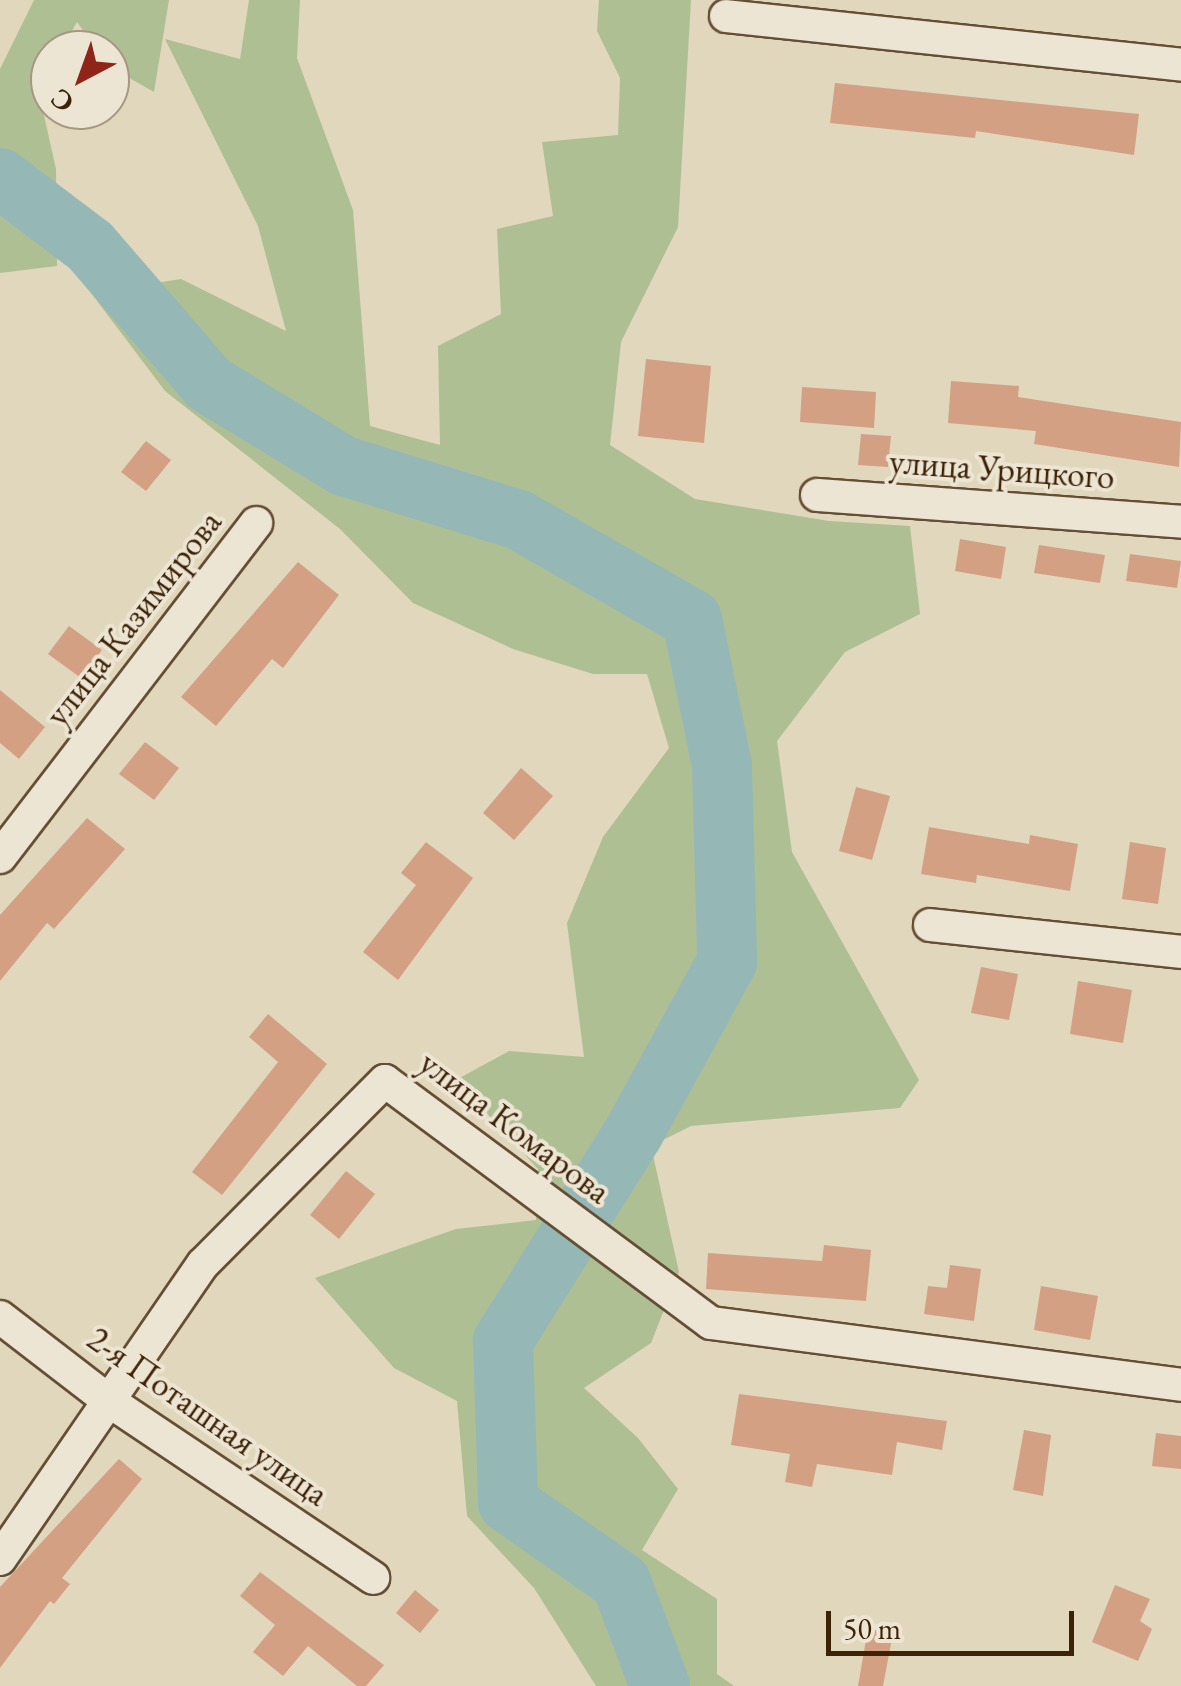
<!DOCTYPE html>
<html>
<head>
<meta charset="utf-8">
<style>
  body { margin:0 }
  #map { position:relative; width:1181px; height:1686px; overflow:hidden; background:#e1d7bc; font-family:"EB Garamond",serif }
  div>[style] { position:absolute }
  .green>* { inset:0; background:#afbf94 }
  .river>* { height:60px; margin:-30px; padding:0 30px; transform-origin:30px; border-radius:30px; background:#95b8b7 }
  .building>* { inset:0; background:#d3a084 }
  .roads { filter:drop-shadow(2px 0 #654f34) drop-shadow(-2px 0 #654f34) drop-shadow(0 2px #654f34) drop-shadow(0 -2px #654f34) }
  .street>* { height:32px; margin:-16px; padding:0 16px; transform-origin:16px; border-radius:16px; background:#ece5d3 }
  span { translate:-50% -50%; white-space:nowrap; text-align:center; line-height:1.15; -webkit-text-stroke:8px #ece5d3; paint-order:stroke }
  .street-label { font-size:35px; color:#3c2206 }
  .north { position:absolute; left:30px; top:30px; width:100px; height:100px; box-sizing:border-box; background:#ece5d3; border:2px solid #a69781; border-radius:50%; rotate:221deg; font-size:28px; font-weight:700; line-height:40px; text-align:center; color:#3c2206 }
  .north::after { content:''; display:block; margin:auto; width:35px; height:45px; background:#8f2418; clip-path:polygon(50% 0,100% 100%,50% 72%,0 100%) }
  .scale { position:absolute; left:826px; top:1611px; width:248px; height:45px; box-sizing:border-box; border:5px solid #3c2206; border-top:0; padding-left:12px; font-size:30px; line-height:35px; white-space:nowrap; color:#3c2206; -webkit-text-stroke:8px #ece5d3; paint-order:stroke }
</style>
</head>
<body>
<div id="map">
  <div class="green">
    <i style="clip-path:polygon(34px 0,169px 0,154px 92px,110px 67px,110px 50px,97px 50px,77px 22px,61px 50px,50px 50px,50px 71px,39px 93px,56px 169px,57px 266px,0 273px,0 69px)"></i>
    <i style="clip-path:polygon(249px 0,300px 0,297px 58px,353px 210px,370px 426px,440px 445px,438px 346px,501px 314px,497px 229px,553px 216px,542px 142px,618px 135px,620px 78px,597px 31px,599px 0,691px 0,678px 227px,621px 342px,610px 445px,695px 499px,829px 521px,910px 526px,920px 614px,845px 652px,777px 741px,792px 852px,919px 1080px,900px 1108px,691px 1126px,651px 1146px,679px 1272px,651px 1343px,584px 1388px,638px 1438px,678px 1489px,642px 1550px,717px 1599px,717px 1674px,734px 1686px,596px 1686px,534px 1588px,467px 1516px,457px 1401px,394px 1368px,315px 1278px,456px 1229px,536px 1220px,538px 1169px,456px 1080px,509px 1051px,584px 1057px,567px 923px,603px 837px,669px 748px,647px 674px,593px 674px,513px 649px,413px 603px,340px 529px,165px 391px,91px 293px,181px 279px,286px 331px,258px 226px,165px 39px,240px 59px)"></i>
  </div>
  <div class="river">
    <i style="left:0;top:178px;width:113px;rotate:37.1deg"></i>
    <i style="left:90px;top:246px;width:182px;rotate:49.2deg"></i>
    <i style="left:209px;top:384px;width:158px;rotate:31.3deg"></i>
    <i style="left:344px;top:466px;width:183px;rotate:17.1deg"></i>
    <i style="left:519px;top:520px;width:199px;rotate:29.8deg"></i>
    <i style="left:692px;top:619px;width:149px;rotate:78.4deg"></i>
    <i style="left:722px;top:765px;width:197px;rotate:88.5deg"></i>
    <i style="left:727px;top:962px;width:194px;rotate:118.7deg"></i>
    <i style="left:634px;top:1132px;width:247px;rotate:122.1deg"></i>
    <i style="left:503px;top:1341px;width:162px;rotate:88.2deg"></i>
    <i style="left:508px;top:1503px;width:138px;rotate:35deg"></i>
    <i style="left:621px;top:1582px;width:111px;rotate:69.4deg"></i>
  </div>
  <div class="building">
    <i style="clip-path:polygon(835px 83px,1139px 114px,1134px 155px,976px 131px,975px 138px,830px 123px)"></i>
    <i style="clip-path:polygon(646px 359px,711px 366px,704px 443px,638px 436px)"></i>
    <i style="clip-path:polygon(951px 381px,1019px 386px,1018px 397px,1181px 422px,1179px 467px,1034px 444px,1036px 431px,948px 423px)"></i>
    <i style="clip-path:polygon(802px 387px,876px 392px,874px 428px,800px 422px)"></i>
    <i style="clip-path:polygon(861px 434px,891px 436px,888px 467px,858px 465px)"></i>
    <i style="clip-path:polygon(146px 441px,171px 460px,146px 491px,121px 472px)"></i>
    <i style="clip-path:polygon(960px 539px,1006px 547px,1001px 579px,955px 571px)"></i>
    <i style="clip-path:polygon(1039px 545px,1105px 555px,1100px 583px,1034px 573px)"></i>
    <i style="clip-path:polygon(1130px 554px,1181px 561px,1177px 588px,1126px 581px)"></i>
    <i style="clip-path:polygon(298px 562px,339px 595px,283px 668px,272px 659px,216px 726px,181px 697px)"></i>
    <i style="clip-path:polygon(69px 626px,102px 650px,81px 678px,48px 654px)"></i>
    <i style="clip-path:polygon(0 690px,45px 727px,19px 759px,0 743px)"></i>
    <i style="clip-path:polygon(145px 742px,179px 768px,154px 800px,119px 774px)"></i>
    <i style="clip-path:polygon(521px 768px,553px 796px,514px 840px,483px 813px)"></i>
    <i style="clip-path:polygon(856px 787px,890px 796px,872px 860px,839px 851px)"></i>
    <i style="clip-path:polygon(87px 818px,125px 849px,54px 929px,47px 923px,0 981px,0 915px)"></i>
    <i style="clip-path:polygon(929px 827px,1029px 844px,1030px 835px,1078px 844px,1070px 891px,977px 875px,976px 883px,921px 874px)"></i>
    <i style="clip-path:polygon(426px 842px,473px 878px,398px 980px,363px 952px,416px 885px,401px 873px)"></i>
    <i style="clip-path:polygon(1130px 842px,1166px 848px,1158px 904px,1122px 899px)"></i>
    <i style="clip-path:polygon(981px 967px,1018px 974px,1009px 1020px,971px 1013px)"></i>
    <i style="clip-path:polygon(1078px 981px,1132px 990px,1123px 1043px,1070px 1034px)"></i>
    <i style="clip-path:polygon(268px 1014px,327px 1064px,222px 1195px,192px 1172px,278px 1062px,249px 1037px)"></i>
    <i style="clip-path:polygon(346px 1171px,375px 1194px,339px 1239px,310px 1215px)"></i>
    <i style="clip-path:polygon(824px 1245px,871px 1250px,866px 1301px,706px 1289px,708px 1253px,822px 1261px)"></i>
    <i style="clip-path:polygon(950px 1265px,981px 1269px,974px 1321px,924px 1314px,928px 1286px,947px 1288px)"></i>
    <i style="clip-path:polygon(1041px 1286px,1098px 1296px,1090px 1340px,1034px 1330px)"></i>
    <i style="clip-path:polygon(739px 1394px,947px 1421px,942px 1450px,897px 1442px,892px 1475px,817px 1464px,812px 1487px,785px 1482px,790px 1454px,731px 1445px)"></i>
    <i style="clip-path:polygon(1024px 1430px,1051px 1435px,1043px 1496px,1013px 1490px)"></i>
    <i style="clip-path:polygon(1156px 1433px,1181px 1436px,1181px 1469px,1152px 1466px)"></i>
    <i style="clip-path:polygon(119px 1459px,142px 1479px,62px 1578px,70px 1584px,54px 1604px,50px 1601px,0 1668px,0 1587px)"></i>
    <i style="clip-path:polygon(260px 1572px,384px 1665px,366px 1686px,357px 1686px,308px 1646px,283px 1676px,253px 1652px,275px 1625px,240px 1596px)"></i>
    <i style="clip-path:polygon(1115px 1585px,1150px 1599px,1140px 1621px,1152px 1629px,1138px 1661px,1092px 1642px)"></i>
    <i style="clip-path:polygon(415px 1590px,439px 1610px,420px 1633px,396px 1613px)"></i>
    <i style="clip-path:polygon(868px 1628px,893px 1633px,883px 1686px,858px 1686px)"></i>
  </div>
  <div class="roads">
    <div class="street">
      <i style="left:726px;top:16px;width:458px;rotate:6.1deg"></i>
      <i style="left:817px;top:495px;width:365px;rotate:4.2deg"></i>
      <i style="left:0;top:857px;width:421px;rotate:-52.5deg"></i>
      <i style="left:930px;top:925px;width:252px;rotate:6.1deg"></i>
      <i style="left:0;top:1317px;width:138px;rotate:37.6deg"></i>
      <i style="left:109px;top:1401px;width:318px;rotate:33.8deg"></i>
      <i style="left:0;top:1559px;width:358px;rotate:-55.5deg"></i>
      <i style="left:203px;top:1264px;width:258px;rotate:-45.2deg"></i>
      <i style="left:385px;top:1081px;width:406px;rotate:36.6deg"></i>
      <i style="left:711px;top:1323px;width:474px;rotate:7.5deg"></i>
    </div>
  </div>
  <div class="street-label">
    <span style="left:1002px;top:469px;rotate:4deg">улица Урицкого</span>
    <span style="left:133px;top:618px;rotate:-52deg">улица Казимирова</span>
    <span style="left:515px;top:1127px;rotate:37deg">улица Комарова</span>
    <span style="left:208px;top:1416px;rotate:35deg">2-я Поташная улица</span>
  </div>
  <div class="north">С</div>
  <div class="scale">50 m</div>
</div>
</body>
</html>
